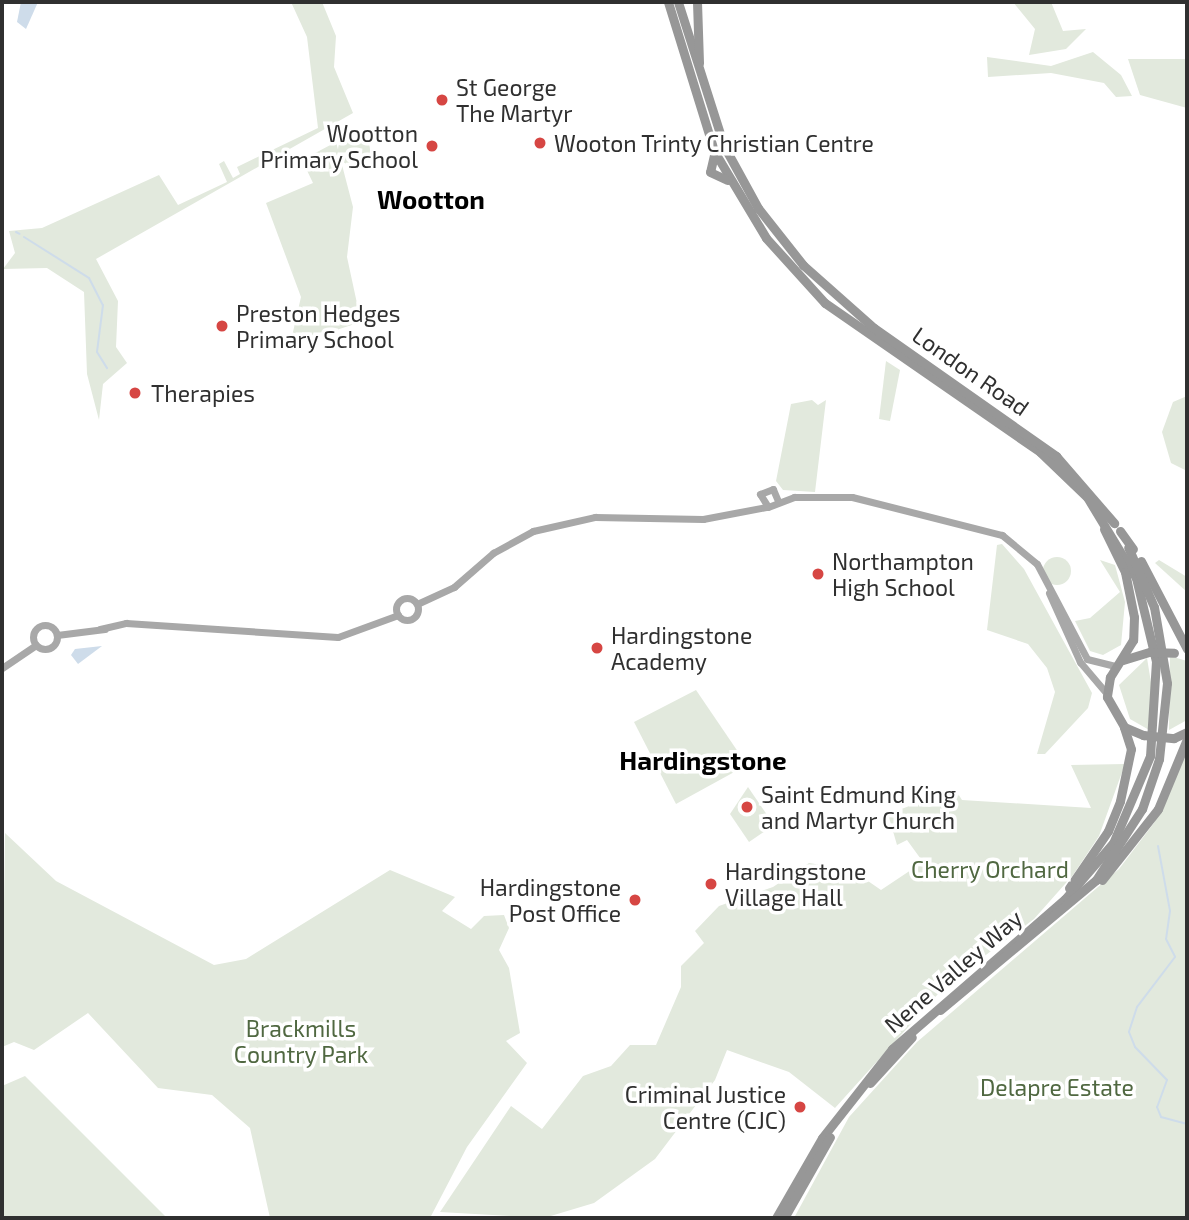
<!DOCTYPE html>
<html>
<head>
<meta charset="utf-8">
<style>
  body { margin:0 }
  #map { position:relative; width:1189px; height:1220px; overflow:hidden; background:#fff; font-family:"Exo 2",sans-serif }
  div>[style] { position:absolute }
  .green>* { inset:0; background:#e2e9dd }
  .round { border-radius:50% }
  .water>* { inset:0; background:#cedcea }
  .stream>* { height:2px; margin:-1px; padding:0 1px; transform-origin:1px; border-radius:1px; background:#cedcea }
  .major>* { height:7px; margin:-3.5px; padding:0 3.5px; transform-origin:3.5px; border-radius:3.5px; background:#a8a8a8 }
  .major>.ring { margin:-3.5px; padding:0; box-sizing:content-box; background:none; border:7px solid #a8a8a8; border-radius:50% }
  .highway>* { height:9px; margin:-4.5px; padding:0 4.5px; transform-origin:4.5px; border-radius:4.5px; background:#979797 }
  .highway-bridge>* { height:9px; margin:-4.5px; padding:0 4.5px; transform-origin:4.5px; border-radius:4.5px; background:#979797 }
  .dots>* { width:19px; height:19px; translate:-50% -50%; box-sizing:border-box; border:4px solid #fff; border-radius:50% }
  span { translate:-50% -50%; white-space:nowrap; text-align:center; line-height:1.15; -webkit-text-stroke:7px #fff; paint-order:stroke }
  .poi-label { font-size:23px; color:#303030 }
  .left { translate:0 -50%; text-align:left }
  .right { translate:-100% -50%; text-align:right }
  .street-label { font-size:23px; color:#303030 }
  .park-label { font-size:23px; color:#506841 }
  .quarter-label { font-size:26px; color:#000; font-weight:700 }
  .frame { position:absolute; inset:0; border:4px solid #303030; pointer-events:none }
</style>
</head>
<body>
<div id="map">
  <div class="green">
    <i style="clip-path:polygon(291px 2px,322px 2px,336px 36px,334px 67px,353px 113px,96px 259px,118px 301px,116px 347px,127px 363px,103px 384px,99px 420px,87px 374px,84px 292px,47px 268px,3px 269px,15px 253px,9px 231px,42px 228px,159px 175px,178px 205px,227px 182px,219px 164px,224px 161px,233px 178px,240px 174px,237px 167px,318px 128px,307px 37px)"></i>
    <i style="clip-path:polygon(1013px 2px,1051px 2px,1063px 31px,1086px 29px,1066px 49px,1029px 55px,1035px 29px)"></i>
    <i style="clip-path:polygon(1093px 52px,1121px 75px,1132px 96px,1116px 97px,1104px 83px,1051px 73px,988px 77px,987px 57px,1051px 66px)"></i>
    <i style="clip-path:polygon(1128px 59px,1187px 59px,1187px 108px,1140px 95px)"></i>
    <i class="round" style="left:338px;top:134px;width:32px;height:32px"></i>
    <i style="clip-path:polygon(336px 142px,353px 207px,347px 257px,361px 322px,290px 345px,301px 297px,266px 203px,313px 183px,302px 160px)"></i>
    <i style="clip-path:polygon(886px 361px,900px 370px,890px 421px,879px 419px)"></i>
    <i style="clip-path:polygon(1187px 396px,1187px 471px,1171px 463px,1162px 432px,1173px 402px)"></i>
    <i style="clip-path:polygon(812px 400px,818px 405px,826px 400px,815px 492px,783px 490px,776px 481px,791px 404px)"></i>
    <i style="clip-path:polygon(1002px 544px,1024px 569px,1092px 693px,1088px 708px,1045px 754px,1037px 754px,1055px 692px,1047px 668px,1028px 644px,987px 630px,997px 545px)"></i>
    <i class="round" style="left:1043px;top:557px;width:28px;height:28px"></i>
    <i style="clip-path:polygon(1100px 560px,1115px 565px,1125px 602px,1121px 645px,1103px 655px,1090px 651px,1075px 621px,1090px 618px,1120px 592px)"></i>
    <i style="clip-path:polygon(1159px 560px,1187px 577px,1187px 592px,1155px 563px)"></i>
    <i style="clip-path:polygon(1170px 656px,1187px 661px,1187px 720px,1169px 730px)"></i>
    <i style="clip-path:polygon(1147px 658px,1154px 701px,1151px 731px,1130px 719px,1119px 685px)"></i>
    <i style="clip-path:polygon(696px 690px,747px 765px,676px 804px,634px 722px)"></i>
    <i style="clip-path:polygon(1187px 749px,1187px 1218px,794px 1218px,849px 1117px,917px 1042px,1119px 869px,1154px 823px)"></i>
    <i style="clip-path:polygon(1125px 764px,1099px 836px,1073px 875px,1034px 919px,947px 984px,835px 1108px,789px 1072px,727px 1050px,715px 1080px,655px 1159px,594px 1203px,544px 1218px,440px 1212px,511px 1106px,542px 1129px,583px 1076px,611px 1066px,630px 1045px,656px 1045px,681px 987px,681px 966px,704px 943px,695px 931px,719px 906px,773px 887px,809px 863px,852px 870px,881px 890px,923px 862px,907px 840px,897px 845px,888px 814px,955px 789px,962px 800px,1091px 808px,1071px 765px)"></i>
    <i style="clip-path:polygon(748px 787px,774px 825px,749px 842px,730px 814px)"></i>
    <i style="clip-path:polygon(5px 833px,56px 881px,214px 965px,246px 959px,390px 870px,455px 897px,442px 911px,471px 929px,484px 916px,504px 915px,509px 928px,499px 950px,509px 968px,520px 1033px,506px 1041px,527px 1063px,467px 1147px,430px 1218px,270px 1218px,250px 1128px,212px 1095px,158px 1088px,88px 1013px,34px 1050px,14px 1042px,2px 1047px)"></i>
    <i style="clip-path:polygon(25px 1076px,165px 1216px,163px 1218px,2px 1218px,2px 1086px)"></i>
  </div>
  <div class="water">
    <i style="clip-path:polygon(21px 2px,38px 2px,26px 29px,17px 22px)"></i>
    <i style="clip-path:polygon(102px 646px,78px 664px,71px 655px,75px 649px)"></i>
  </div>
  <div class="stream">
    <i style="left:2px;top:75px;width:18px;rotate:90deg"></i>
    <i style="left:16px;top:232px;width:4px;rotate:27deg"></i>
    <i style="left:24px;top:237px;width:77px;rotate:32.2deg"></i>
    <i style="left:89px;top:278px;width:30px;rotate:63deg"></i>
    <i style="left:103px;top:305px;width:47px;rotate:97.3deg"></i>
    <i style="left:97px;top:352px;width:19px;rotate:58deg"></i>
    <i style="left:1158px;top:846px;width:66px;rotate:79.5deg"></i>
    <i style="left:1170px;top:911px;width:28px;rotate:98deg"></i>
    <i style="left:1166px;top:939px;width:20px;rotate:63deg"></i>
    <i style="left:1175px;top:957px;width:63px;rotate:127.2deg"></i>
    <i style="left:1137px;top:1007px;width:26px;rotate:108deg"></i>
    <i style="left:1129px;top:1032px;width:16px;rotate:68deg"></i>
    <i style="left:1135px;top:1047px;width:46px;rotate:45.9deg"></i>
    <i style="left:1167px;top:1080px;width:29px;rotate:110deg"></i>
    <i style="left:1157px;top:1107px;width:11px;rotate:68deg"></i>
    <i style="left:1161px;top:1117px;width:27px;rotate:15deg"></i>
  </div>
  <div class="major">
    <i style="left:778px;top:501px;width:13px;rotate:-113deg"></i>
    <i style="left:773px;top:489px;width:14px;rotate:159deg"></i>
    <i style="left:760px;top:494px;width:15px;rotate:58deg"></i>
    <i style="left:768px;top:507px;width:28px;rotate:-21deg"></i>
    <i style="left:794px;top:497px;width:58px"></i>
    <i style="left:852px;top:497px;width:155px;rotate:14.2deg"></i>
    <i style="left:1002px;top:535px;width:45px;rotate:39.6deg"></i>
    <i style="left:1037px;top:564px;width:107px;rotate:62.2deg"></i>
    <i style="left:1087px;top:659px;width:30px;rotate:14deg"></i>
    <i style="left:1049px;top:593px;width:76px;rotate:65.8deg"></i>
    <i style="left:1080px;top:662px;width:42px;rotate:49.8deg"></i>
    <i class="ring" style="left:396px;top:598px;width:15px;height:15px"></i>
    <i style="left:417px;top:604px;width:41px;rotate:-24.7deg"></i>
    <i style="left:454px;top:587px;width:52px;rotate:-41.1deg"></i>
    <i style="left:493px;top:553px;width:46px;rotate:-28.8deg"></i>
    <i style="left:533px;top:531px;width:64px;rotate:-12.7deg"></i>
    <i style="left:595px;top:517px;width:108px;rotate:1.1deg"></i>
    <i style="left:703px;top:519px;width:64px;rotate:-10.8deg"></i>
    <i class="ring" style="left:33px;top:625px;width:17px;height:17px"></i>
    <i style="left:100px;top:629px;width:27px;rotate:-13deg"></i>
    <i style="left:126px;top:623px;width:212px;rotate:3.8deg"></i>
    <i style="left:338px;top:637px;width:64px;rotate:-20.1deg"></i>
    <i style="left:57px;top:635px;width:48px;rotate:-7.1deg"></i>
    <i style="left:2px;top:668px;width:41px;rotate:-34.1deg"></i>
  </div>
  <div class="highway">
    <i style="left:668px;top:2px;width:156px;rotate:72.8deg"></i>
    <i style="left:714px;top:151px;width:101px;rotate:59.1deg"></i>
    <i style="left:766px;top:238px;width:88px;rotate:47.8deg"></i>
    <i style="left:825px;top:303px;width:262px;rotate:34.7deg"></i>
    <i style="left:1040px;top:452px;width:65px;rotate:43.8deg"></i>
    <i style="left:1087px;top:497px;width:95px;rotate:58.8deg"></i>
    <i style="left:1136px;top:578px;width:85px;rotate:76.5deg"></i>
    <i style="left:1156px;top:661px;width:95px;rotate:93.6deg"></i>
    <i style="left:1150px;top:756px;width:95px;rotate:113deg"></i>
    <i style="left:1113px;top:843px;width:74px;rotate:130.6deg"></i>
    <i style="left:1065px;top:899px;width:229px;rotate:139.1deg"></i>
    <i style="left:892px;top:1049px;width:113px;rotate:128.2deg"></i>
    <i style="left:822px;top:1138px;width:92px;rotate:119.9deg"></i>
    <i style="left:678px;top:2px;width:151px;rotate:72.3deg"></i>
    <i style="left:724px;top:146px;width:71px;rotate:61.3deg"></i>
    <i style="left:758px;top:208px;width:73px;rotate:51.7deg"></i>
    <i style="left:803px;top:265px;width:95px;rotate:41.6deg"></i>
    <i style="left:874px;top:328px;width:223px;rotate:35.1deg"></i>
    <i style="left:1056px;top:456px;width:89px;rotate:49.1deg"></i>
    <i style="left:697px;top:2px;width:61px;rotate:88.1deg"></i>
    <i style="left:714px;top:155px;width:17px;rotate:103deg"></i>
    <i style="left:710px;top:172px;width:19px;rotate:25deg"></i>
    <i style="left:1104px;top:529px;width:48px;rotate:64deg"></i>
    <i style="left:1125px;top:572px;width:46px;rotate:78.7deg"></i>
    <i style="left:1134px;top:617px;width:23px;rotate:92deg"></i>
    <i style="left:1133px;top:640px;width:44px;rotate:121.9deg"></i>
    <i style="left:1110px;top:677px;width:20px;rotate:99deg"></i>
    <i style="left:1107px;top:697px;width:34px;rotate:60deg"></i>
    <i style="left:1124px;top:727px;width:21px;rotate:23deg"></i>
    <i style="left:1120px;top:531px;width:22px;rotate:54deg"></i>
    <i style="left:1141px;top:561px;width:99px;rotate:62.4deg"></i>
    <i style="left:1123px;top:660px;width:28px;rotate:-17deg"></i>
    <i style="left:1174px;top:738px;width:14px;rotate:-25deg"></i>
    <i style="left:1102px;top:880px;width:90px;rotate:-51.7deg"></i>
    <i style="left:1158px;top:809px;width:76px;rotate:-67.5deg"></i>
    <i style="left:1069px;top:888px;width:69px;rotate:-55.6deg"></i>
    <i style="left:1108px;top:831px;width:32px;rotate:-68deg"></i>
    <i style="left:1120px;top:801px;width:53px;rotate:-78.1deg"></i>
    <i style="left:1131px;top:749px;width:23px;rotate:-108deg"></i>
    <i style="left:940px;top:1010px;width:203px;rotate:-39.8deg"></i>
    <i style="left:1096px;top:880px;width:85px;rotate:-57.1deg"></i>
    <i style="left:1142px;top:809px;width:53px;rotate:-71.2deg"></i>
    <i style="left:1159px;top:759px;width:76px;rotate:-84deg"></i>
    <i style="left:1167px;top:683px;width:77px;rotate:-99.7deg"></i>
    <i style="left:1154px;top:607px;width:65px;rotate:-113.4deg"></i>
    <i style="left:870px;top:1083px;width:62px;rotate:-47.6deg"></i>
    <i style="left:784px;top:1218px;width:93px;rotate:-60.4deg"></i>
  </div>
  <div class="highway-bridge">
    <i style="left:1150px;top:652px;width:24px;rotate:2deg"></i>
    <i style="left:1143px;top:735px;width:31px;rotate:6deg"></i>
  </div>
  <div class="dots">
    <i style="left:442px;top:100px;background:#d64643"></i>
    <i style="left:540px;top:143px;background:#d64643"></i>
    <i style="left:432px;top:146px;background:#d64643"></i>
    <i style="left:222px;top:326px;background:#d64643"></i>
    <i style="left:135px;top:393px;background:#d64643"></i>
    <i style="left:818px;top:574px;background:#d64643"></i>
    <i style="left:597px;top:648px;background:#d64643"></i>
    <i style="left:747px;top:807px;background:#d64643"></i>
    <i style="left:711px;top:884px;background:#d64643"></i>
    <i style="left:635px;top:900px;background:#d64643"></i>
    <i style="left:800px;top:1107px;background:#d64643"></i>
  </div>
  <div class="poi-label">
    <span class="left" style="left:456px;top:100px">St George<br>The Martyr</span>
    <span class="right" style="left:418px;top:146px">Wootton<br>Primary School</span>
    <span class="left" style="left:554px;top:143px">Wooton Trinty Christian Centre</span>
    <span class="left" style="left:236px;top:326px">Preston Hedges<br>Primary School</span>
    <span class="left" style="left:151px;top:393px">Therapies</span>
    <span class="left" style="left:832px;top:574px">Northampton<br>High School</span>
    <span class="left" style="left:611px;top:648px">Hardingstone<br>Academy</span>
    <span class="left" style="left:761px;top:807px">Saint Edmund King<br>and Martyr Church</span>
    <span class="left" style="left:725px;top:884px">Hardingstone<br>Village Hall</span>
    <span class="right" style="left:621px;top:900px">Hardingstone<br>Post Office</span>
    <span class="right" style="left:786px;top:1107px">Criminal Justice<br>Centre (CJC)</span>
  </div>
  <div class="street-label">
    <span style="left:971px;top:371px;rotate:35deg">London Road</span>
    <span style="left:953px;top:971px;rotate:-41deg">Nene Valley Way</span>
  </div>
  <div class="park-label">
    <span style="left:990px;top:869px">Cherry Orchard</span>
    <span style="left:301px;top:1041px">Brackmills<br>Country Park</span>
    <span style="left:1057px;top:1087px">Delapre Estate</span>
  </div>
  <div class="quarter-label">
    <span style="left:431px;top:199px">Wootton</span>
    <span style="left:703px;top:760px">Hardingstone</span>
  </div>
  <div class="frame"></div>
</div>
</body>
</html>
